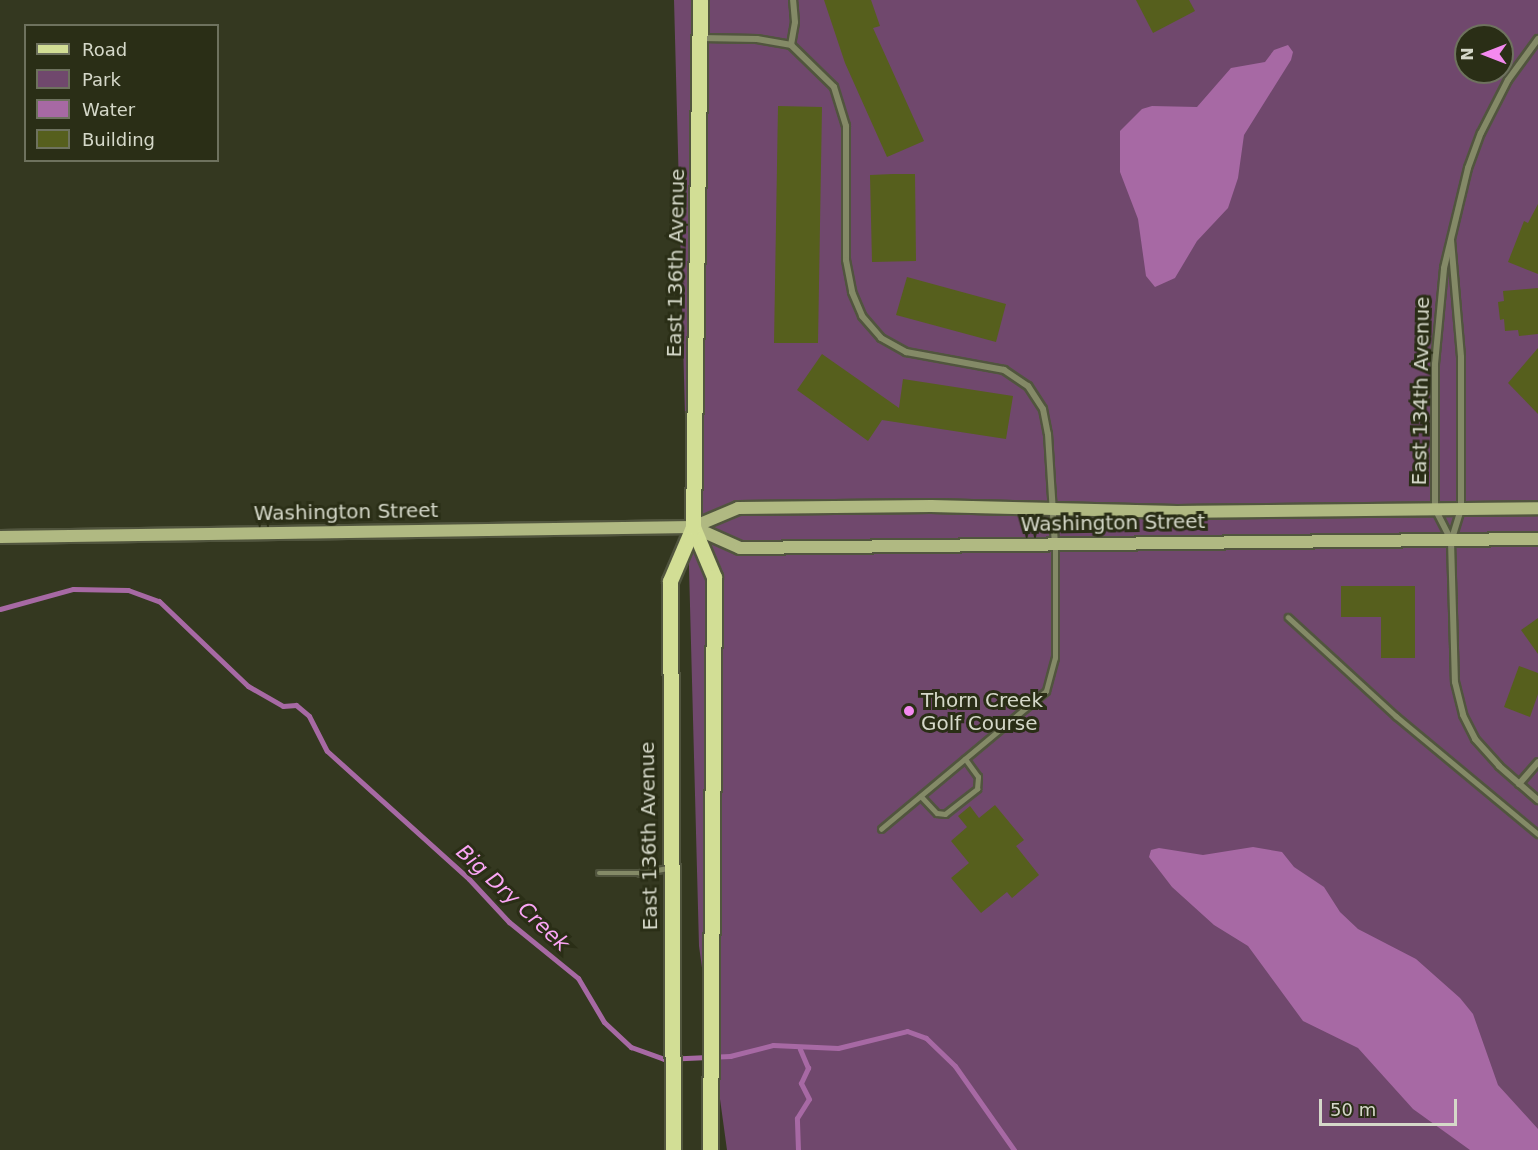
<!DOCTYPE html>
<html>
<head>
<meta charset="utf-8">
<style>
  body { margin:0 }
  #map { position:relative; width:1538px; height:1150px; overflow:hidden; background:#343820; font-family:"DejaVu Sans",sans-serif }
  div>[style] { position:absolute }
  .green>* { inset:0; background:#70486d }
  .water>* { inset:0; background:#a769a4 }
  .stream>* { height:5px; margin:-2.5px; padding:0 2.5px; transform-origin:2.5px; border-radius:2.5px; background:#a769a4 }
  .building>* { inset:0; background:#565f1d }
  .roads { filter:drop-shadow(2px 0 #51553e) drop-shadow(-2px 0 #51553e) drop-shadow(0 2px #51553e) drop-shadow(0 -2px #51553e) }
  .service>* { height:4.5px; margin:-2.25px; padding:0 2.25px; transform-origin:2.25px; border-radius:2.25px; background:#848a67 }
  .minor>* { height:6px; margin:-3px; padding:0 3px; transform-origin:3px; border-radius:3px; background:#848a67 }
  .secondary>* { height:12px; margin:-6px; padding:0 6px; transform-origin:6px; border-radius:6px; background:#b0b982 }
  .primary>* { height:15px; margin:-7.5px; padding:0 7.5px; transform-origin:7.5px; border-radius:7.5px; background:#d2de95 }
  .dots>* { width:16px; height:16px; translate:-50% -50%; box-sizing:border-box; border:3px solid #2a2e16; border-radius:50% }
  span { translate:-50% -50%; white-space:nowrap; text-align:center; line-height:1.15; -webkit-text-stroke:6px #2a2e16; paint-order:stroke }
  .street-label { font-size:20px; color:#d5d8c9 }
  .poi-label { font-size:20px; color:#d5d8c9 }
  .left { translate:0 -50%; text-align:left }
  .water-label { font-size:21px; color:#faa5f5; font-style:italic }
  .legend { position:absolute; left:24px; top:24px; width:195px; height:138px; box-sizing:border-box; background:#2a2e16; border:2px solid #6e725e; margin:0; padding:8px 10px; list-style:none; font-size:18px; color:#d5d8c9 }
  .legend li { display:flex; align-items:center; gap:12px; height:30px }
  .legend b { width:30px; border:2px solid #6e725e }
  .north { position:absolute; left:1454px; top:24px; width:60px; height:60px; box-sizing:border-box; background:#2a2e16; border:2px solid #6e725e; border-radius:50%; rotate:270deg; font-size:16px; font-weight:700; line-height:24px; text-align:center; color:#d5d8c9 }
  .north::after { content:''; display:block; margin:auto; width:21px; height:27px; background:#f489ef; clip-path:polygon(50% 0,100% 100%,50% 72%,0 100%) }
  .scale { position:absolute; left:1319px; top:1099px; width:138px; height:27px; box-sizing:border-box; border:3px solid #d5d8c9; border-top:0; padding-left:8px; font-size:18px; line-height:21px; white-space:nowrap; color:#d5d8c9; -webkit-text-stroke:4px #2a2e16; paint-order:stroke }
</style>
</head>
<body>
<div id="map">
  <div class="green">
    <i style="clip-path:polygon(evenodd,674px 0,1538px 0,1538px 1150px,727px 1150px,699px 946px,674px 0,1466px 36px,1502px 36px,1502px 72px,1466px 72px,1466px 36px)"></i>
  </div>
  <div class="water">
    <i style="clip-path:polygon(1288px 45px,1293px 52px,1291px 60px,1244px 135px,1238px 178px,1228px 208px,1197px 241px,1175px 278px,1155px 287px,1146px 276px,1138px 219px,1120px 172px,1120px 131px,1142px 109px,1152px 106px,1197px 107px,1231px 68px,1265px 62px,1274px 50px)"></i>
    <i style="clip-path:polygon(1253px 847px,1282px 852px,1294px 867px,1324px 887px,1340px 912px,1358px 929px,1416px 959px,1460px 998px,1473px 1014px,1498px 1085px,1538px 1129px,1538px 1150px,1470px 1150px,1413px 1109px,1358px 1048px,1303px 1021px,1248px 946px,1214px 925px,1172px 887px,1149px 857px,1151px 850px,1159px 848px,1203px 855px)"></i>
  </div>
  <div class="stream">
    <i style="left:0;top:609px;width:76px;rotate:-15.3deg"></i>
    <i style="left:73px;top:589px;width:55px;rotate:1deg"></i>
    <i style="left:128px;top:590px;width:33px;rotate:20deg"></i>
    <i style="left:159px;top:601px;width:123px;rotate:43.7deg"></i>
    <i style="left:248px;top:686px;width:40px;rotate:29.7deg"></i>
    <i style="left:283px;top:706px;width:13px;rotate:-4deg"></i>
    <i style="left:296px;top:705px;width:17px;rotate:40deg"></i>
    <i style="left:309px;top:716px;width:39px;rotate:63deg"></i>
    <i style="left:327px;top:751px;width:191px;rotate:42deg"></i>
    <i style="left:469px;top:879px;width:59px;rotate:47.1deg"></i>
    <i style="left:509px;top:922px;width:89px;rotate:39.1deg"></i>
    <i style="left:578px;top:978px;width:51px;rotate:59.4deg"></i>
    <i style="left:604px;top:1022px;width:37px;rotate:43deg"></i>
    <i style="left:631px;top:1047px;width:35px;rotate:20deg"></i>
    <i style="left:664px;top:1059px;width:66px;rotate:-2.6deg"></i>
    <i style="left:730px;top:1056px;width:44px;rotate:-14.3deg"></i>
    <i style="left:773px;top:1045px;width:65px;rotate:2.6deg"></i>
    <i style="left:838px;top:1048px;width:71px;rotate:-13.8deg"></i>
    <i style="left:907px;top:1031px;width:20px;rotate:20deg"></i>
    <i style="left:926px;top:1038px;width:40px;rotate:44deg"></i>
    <i style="left:955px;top:1066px;width:103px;rotate:54.9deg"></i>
    <i style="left:798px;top:1150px;width:32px;rotate:-92deg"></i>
    <i style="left:797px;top:1118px;width:22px;rotate:-58deg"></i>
    <i style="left:809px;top:1099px;width:18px;rotate:-117deg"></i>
    <i style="left:801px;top:1083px;width:17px;rotate:-65deg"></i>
    <i style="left:808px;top:1068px;width:21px;rotate:-113deg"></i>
  </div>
  <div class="building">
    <i style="clip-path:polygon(824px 0,871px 0,880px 26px,873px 28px,924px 141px,887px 157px,845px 63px)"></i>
    <i style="clip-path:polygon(1136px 0,1189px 0,1195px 11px,1153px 33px)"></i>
    <i style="clip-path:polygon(778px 106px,822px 107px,818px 343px,774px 343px)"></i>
    <i style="clip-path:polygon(893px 174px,915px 174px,916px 261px,872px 262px,870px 175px)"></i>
    <i style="clip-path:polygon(1538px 204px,1538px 274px,1508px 262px,1524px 221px,1528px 223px)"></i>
    <i style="clip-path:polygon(907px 277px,1006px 304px,996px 342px,896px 315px)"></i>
    <i style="clip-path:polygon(1538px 288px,1538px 334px,1519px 336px,1518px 330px,1505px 331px,1504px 319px,1500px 320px,1498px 302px,1504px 301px,1503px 291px)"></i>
    <i style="clip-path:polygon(1538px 348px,1538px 414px,1508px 383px)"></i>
    <i style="clip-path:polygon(822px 354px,899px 408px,903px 379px,1013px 396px,1006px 439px,882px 420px,868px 441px,797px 390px)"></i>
    <i style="clip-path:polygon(1341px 586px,1415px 586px,1415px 658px,1381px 658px,1381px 617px,1341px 617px)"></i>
    <i style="clip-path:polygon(1538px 618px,1538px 654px,1521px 630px)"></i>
    <i style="clip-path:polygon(1519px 666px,1538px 673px,1538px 694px,1530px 717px,1504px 707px)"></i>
    <i style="clip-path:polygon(995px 805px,1024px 840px,1016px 846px,1039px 875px,1012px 898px,1007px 892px,981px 913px,951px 878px,969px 863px,951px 841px,967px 827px,958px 816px,970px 806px,979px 818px)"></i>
  </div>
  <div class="roads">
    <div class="service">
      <i style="left:1288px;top:617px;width:147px;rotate:42.5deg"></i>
      <i style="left:1396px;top:716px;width:185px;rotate:39.7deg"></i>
      <i style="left:921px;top:796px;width:23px;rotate:47deg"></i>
      <i style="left:937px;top:813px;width:8px;rotate:7deg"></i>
      <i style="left:945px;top:814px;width:41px;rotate:-38deg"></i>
      <i style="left:977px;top:789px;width:12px;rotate:-85deg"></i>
      <i style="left:978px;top:777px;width:22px;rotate:-126deg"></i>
      <i style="left:881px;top:829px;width:215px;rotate:-39.9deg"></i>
      <i style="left:1046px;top:691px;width:34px;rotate:-75deg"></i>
      <i style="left:1055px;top:658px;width:111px;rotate:-90deg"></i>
      <i style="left:599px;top:873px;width:41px"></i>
      <i style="left:640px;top:873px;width:28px;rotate:-10deg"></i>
    </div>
    <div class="minor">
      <i style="left:701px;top:38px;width:56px;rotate:1deg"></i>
      <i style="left:757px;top:39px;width:35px;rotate:10deg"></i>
      <i style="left:791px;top:45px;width:60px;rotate:44.3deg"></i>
      <i style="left:834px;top:87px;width:41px;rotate:72.9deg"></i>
      <i style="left:846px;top:126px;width:134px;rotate:90deg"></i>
      <i style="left:846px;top:260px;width:33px;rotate:79deg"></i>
      <i style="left:852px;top:292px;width:26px;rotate:67deg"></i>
      <i style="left:862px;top:316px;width:29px;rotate:49deg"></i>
      <i style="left:881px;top:338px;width:29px;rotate:29deg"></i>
      <i style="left:906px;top:352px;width:100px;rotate:10.4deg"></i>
      <i style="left:1004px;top:370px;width:29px;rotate:34deg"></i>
      <i style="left:1028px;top:386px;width:27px;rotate:57deg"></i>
      <i style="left:1043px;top:409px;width:25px;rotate:79deg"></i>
      <i style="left:1048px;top:434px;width:110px;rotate:86.4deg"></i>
      <i style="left:791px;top:45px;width:23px;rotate:-80deg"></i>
      <i style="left:795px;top:22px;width:22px;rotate:-95deg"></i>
      <i style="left:1451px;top:240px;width:117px;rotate:85.1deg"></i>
      <i style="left:1461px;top:357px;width:152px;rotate:90deg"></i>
      <i style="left:1461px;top:509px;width:34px;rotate:107deg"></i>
      <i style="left:1451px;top:541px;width:141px;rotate:88.4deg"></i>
      <i style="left:1455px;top:682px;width:34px;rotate:76deg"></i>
      <i style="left:1463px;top:715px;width:27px;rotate:63deg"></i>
      <i style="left:1475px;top:739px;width:36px;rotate:48deg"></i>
      <i style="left:1499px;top:766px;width:52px;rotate:41.1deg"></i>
      <i style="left:1451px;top:540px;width:35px;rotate:-117deg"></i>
      <i style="left:1435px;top:509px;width:145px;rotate:-90deg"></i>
      <i style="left:1435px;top:364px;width:96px;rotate:-84.6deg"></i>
      <i style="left:1444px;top:268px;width:103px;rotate:-76.5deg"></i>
      <i style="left:1468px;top:168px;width:37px;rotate:-70deg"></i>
      <i style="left:1481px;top:133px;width:59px;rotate:-63deg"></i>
      <i style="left:1508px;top:80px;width:51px;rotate:-53.8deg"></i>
      <i style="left:1519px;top:784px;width:29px;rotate:-49deg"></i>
    </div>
    <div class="secondary">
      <i style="left:693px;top:527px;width:51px;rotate:24.1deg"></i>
      <i style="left:740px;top:548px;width:798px;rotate:-0.65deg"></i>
      <i style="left:0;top:537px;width:693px;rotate:-0.83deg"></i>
      <i style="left:693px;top:527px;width:49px;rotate:-22.9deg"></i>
      <i style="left:738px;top:508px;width:193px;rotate:-0.6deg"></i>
      <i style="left:931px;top:506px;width:246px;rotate:1.4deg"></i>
      <i style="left:1177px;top:512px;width:361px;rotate:-0.6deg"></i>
    </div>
    <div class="primary">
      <i style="left:693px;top:527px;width:54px;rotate:67.2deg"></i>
      <i style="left:714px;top:577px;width:573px;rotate:90.4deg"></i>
      <i style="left:673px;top:1150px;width:569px;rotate:-90.3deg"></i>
      <i style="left:670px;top:581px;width:59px;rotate:-66.9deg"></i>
      <i style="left:693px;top:527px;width:527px;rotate:-89.24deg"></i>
    </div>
  </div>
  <div class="dots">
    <i style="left:909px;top:711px;background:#f489ef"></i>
  </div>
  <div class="street-label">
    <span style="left:676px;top:263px;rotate:-89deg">East 136th Avenue</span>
    <span style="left:1421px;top:391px;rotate:-89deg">East 134th Avenue</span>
    <span style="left:346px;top:512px;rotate:-1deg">Washington Street</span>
    <span style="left:1113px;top:523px;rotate:-1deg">Washington Street</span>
    <span style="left:649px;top:836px;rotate:-91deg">East 136th Avenue</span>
  </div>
  <div class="poi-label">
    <span class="left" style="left:921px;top:712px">Thorn Creek<br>Golf Course</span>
  </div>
  <div class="water-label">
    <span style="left:513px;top:898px;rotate:43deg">Big Dry Creek</span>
  </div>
  <ul class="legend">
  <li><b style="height:8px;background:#d2de95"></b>Road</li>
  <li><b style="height:16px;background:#70486d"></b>Park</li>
  <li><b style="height:16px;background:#a769a4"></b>Water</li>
  <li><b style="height:16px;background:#565f1d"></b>Building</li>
  </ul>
  <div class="north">N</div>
  <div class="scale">50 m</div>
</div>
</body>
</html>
